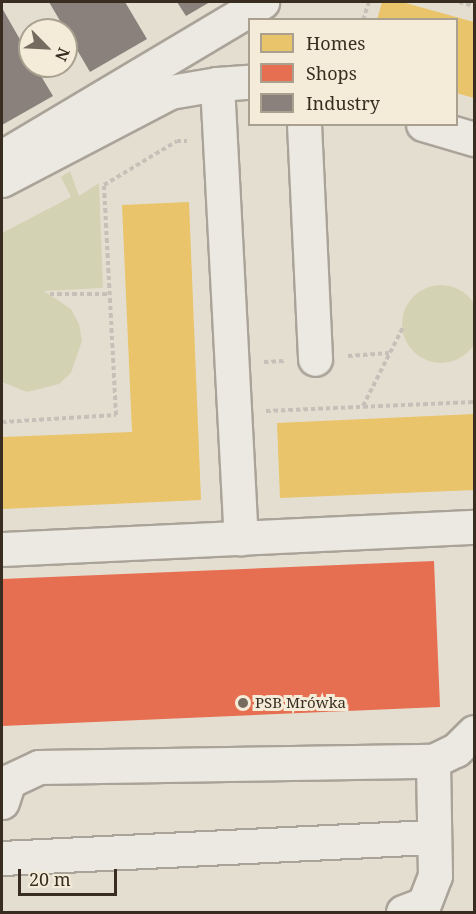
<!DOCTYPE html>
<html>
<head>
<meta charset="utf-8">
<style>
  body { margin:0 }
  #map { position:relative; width:476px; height:914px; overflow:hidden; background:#e4ded1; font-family:"Noto Serif",serif }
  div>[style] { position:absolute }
  .green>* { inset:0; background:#d3d3b4 }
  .round { border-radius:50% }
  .homes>* { inset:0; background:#e9c46a }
  .shops>* { inset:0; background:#e76f51 }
  .industry>* { inset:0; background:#8a817c }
  .path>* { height:4px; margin-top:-2px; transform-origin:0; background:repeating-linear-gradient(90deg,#c5c1b9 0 4.5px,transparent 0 7.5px) }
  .roads { filter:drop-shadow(2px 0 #aaa399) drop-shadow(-2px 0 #aaa399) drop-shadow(0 2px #aaa399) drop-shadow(0 -2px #aaa399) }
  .minor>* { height:33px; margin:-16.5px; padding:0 16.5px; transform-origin:16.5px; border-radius:16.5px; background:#ece9e2 }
  .dots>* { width:16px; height:16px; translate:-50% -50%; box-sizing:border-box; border:3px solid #f4ecd8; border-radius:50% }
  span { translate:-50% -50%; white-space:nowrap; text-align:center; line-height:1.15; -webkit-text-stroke:6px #f4ecd8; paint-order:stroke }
  .poi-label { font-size:15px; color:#392d21 }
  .left { translate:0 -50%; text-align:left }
  .frame { position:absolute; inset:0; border:3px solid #392d21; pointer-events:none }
  .legend { position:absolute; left:248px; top:18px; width:210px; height:108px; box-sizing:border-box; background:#f4ecd8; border:2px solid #a9a08f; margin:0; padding:8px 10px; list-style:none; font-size:18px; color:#392d21 }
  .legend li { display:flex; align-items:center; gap:12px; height:30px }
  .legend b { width:30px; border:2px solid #a9a08f }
  .north { position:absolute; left:18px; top:18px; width:60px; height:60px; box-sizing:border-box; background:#f4ecd8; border:2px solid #a9a08f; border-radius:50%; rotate:114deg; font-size:16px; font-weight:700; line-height:24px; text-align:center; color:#392d21 }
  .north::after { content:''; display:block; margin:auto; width:21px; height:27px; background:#756b5f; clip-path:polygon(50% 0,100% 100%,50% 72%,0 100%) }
  .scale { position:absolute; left:18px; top:869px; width:99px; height:27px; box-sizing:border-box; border:3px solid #392d21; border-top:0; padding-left:8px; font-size:18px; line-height:21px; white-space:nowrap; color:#392d21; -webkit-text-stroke:4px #f4ecd8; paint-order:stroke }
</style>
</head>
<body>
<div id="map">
  <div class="green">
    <i style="clip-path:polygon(70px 171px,79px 196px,99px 183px,103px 288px,44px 291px,71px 309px,79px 324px,82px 341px,71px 373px,59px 384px,27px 392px,2px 382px,2px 233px,71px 197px,61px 177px)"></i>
    <i class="round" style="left:402px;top:285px;width:78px;height:78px"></i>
  </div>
  <div class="homes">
    <i style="clip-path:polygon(382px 2px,402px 2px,474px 22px,474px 98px,456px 93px,456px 20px,377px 20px)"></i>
    <i style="clip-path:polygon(189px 202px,201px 500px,2px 509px,2px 437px,132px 432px,122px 205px)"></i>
    <i style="clip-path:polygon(474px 414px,474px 490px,280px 498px,277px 423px)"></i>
  </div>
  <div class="shops">
    <i style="clip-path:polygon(434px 561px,440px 707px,2px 726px,2px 579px)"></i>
  </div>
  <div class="industry">
    <i style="clip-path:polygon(49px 2px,125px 2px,147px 39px,90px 72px)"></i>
    <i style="clip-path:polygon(177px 2px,210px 2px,186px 16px)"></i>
    <i style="clip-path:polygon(2px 8px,30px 57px,30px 66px,35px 66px,53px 96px,2px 125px)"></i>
  </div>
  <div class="path">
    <i style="left:459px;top:2px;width:16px;rotate:15deg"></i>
    <i style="left:363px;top:20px;width:19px;rotate:-72deg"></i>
    <i style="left:50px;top:294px;width:60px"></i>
    <i style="left:348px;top:356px;width:41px;rotate:-4.2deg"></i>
    <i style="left:264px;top:362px;width:20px;rotate:-3deg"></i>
    <i style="left:363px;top:406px;width:89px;rotate:-63.1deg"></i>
    <i style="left:266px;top:411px;width:208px;rotate:-2.5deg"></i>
    <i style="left:2px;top:422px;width:114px;rotate:-3.5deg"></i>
    <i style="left:116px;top:415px;width:230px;rotate:-93deg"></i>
    <i style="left:104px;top:185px;width:85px;rotate:-31.1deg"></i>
    <i style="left:177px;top:141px;width:10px"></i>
  </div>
  <div class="roads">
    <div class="minor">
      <i style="left:217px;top:84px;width:32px;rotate:-4deg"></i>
      <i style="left:304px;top:124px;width:235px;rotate:87.3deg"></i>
      <i style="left:423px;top:124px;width:53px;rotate:16.4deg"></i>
      <i style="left:2px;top:157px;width:303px;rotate:-30.8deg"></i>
      <i style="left:2px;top:180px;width:190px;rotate:-27.6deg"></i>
      <i style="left:170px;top:92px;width:48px;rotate:-9.7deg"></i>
      <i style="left:217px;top:84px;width:455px;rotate:87deg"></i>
      <i style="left:2px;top:549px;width:473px;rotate:-2.7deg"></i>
      <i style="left:2px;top:802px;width:22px;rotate:-72deg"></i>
      <i style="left:9px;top:781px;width:33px;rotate:-25deg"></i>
      <i style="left:39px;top:767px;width:394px;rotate:-0.9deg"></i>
      <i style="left:433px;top:761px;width:25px;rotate:-26deg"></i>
      <i style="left:456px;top:750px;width:25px;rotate:-45deg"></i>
      <i style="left:2px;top:858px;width:432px;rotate:-2.8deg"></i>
      <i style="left:403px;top:912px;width:22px;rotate:-21deg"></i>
      <i style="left:424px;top:904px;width:30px;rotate:-69deg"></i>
      <i style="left:435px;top:876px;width:115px;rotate:-91deg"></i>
    </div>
  </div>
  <div class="dots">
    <i style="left:243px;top:703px;background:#756b5f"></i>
  </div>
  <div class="poi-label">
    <span class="left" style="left:255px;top:703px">PSB Mrówka</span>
  </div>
  <div class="frame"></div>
  <ul class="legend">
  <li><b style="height:16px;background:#e9c46a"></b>Homes</li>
  <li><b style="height:16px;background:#e76f51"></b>Shops</li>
  <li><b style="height:16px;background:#8a817c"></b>Industry</li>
  </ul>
  <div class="north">N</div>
  <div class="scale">20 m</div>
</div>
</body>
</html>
